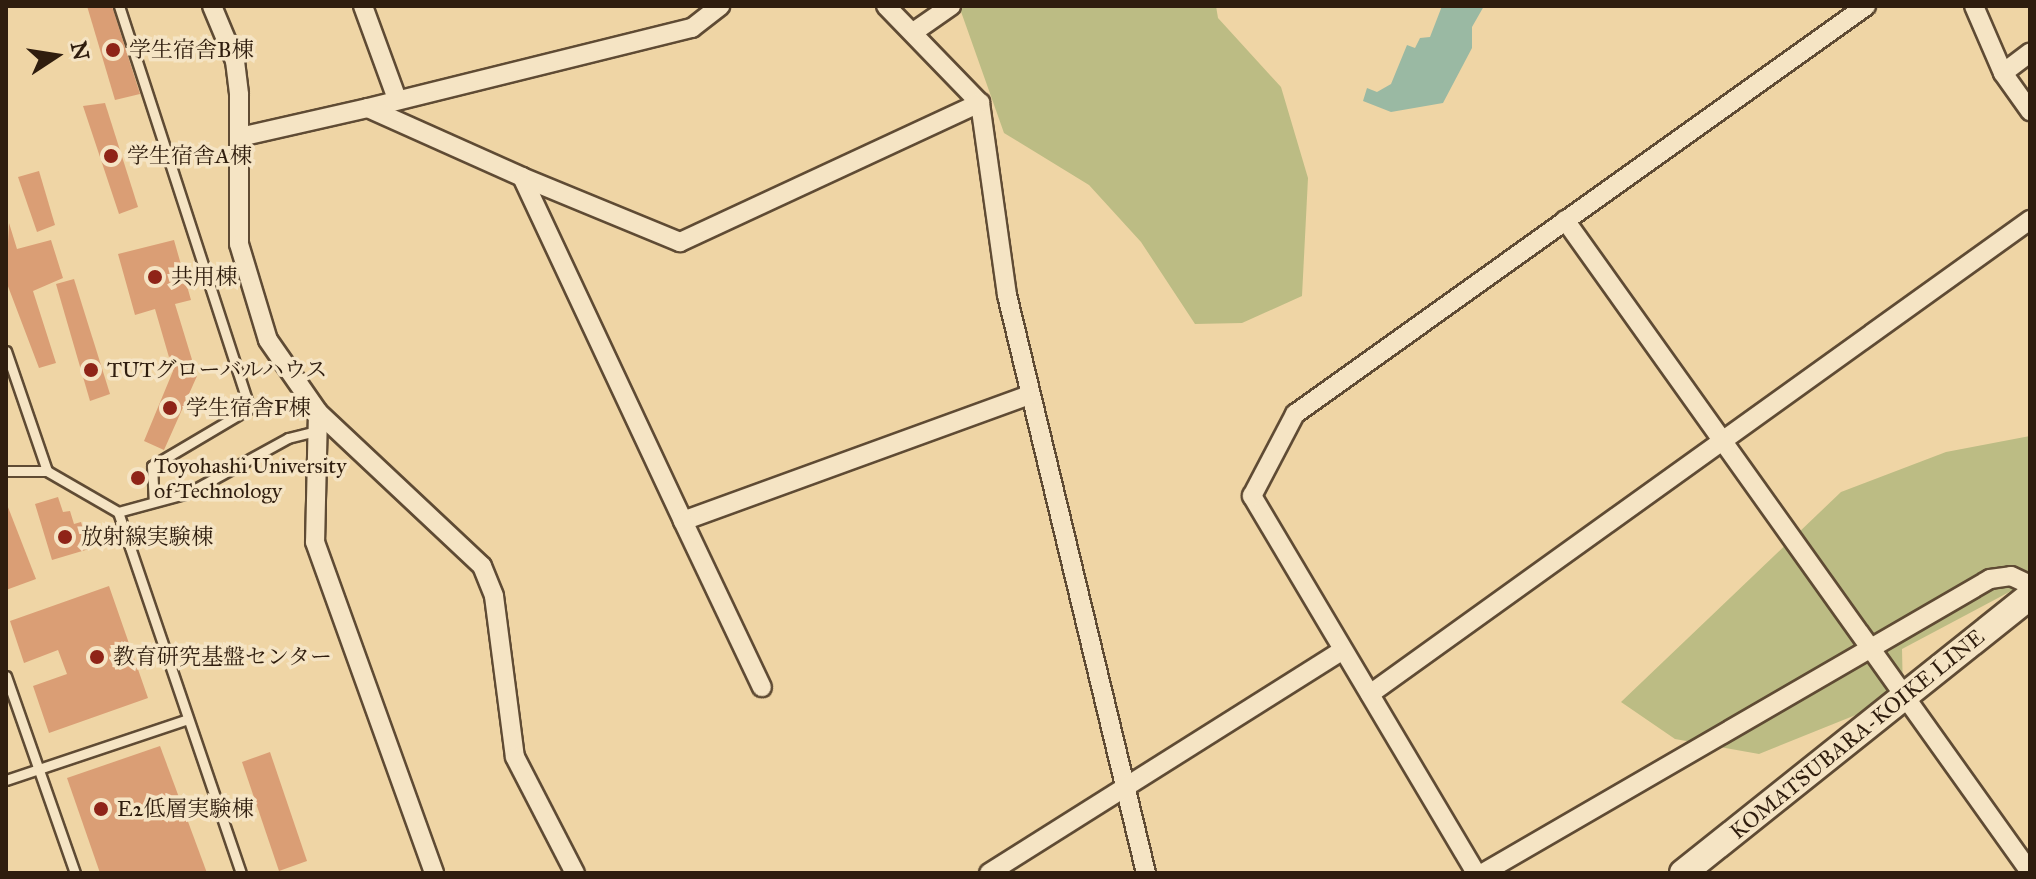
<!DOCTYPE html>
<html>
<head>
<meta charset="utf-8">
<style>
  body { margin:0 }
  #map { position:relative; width:2036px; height:879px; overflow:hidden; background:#efd5a5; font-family:"IM FELL Great Primer","Noto Serif JP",serif }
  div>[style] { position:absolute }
  .green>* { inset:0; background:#bcbc84 }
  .water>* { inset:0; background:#9ab9a3 }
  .building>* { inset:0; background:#da9e75 }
  .roads { filter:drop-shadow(2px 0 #5f4b34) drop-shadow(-2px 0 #5f4b34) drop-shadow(0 2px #5f4b34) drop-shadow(0 -2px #5f4b34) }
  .lane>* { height:9px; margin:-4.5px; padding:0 4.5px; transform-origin:4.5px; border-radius:4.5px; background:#f5e4c4 }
  .street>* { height:18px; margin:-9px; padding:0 9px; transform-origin:9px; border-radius:9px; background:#f5e4c4 }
  .secondary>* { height:26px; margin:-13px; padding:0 13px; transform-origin:13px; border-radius:13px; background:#f5e4c4 }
  .dots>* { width:22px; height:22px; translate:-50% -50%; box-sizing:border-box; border:4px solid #f5e4c4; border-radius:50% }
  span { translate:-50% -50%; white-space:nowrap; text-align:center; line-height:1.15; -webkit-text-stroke:7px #f5e4c4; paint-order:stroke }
  .poi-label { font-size:22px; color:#2f1d0e }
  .left { translate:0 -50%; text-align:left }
  .street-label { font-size:22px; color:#2f1d0e }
  .frame { position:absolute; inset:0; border:8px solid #2f1d0e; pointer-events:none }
  .north { position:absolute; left:16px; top:16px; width:80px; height:80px; -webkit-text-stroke:6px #f5e4c4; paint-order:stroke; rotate:78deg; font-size:22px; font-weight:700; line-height:32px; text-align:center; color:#2f1d0e }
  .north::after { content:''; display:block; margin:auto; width:28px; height:36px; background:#2f1d0e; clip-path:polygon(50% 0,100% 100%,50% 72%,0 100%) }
</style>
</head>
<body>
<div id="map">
  <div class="green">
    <i style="clip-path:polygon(959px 6px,1216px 6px,1218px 18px,1281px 87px,1308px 178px,1302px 296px,1242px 323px,1195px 324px,1141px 242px,1089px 185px,1004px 133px)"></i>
    <i style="clip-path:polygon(2030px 436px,2030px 581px,1902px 649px,1903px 696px,1759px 754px,1675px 739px,1621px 702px,1841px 492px,1946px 452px)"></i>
  </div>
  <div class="water">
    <i style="clip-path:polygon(1442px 6px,1484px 6px,1472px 27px,1472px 48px,1443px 103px,1391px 112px,1363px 101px,1367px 88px,1377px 92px,1391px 84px,1407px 45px,1415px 48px,1420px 38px,1430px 37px)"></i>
  </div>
  <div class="building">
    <i style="clip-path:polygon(87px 6px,112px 6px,140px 94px,115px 100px)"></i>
    <i style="clip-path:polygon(105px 103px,138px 207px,119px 214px,83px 106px)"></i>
    <i style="clip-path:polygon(39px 171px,55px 225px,37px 232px,18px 177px)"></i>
    <i style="clip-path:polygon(9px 223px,17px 249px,51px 240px,63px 278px,33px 291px,56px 363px,39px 368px,6px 281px)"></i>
    <i style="clip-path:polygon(174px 240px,191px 300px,175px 304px,197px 376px,164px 450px,144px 441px,173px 371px,155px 309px,135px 315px,118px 254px)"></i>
    <i style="clip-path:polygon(74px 279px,110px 394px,90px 401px,56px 284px)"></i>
    <i style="clip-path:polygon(58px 497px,63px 512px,70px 511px,74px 524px,81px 522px,89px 549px,52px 560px,35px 504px)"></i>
    <i style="clip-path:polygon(6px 502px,36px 579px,6px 590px)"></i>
    <i style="clip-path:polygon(109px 586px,148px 698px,49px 733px,33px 686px,67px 674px,58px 650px,24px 663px,10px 621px)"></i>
    <i style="clip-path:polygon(160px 746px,207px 873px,100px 873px,67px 778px)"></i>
    <i style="clip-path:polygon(270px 752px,307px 861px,279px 871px,242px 762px)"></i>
  </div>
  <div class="roads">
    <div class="lane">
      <i style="left:119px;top:6px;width:423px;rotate:72deg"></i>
      <i style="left:250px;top:408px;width:114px;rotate:149.4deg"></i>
      <i style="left:152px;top:466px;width:33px;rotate:87deg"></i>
      <i style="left:6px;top:351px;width:127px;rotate:71.1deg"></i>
      <i style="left:6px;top:471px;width:41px"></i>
      <i style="left:47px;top:471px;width:82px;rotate:30deg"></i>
      <i style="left:118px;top:512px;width:381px;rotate:71.2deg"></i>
      <i style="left:118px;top:512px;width:73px;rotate:-15.2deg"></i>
      <i style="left:188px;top:493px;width:114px;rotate:-28.8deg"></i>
      <i style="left:288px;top:438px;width:30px;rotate:-14deg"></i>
      <i style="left:6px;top:676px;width:209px;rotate:70.7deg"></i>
      <i style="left:6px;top:780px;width:192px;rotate:-18.5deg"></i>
    </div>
    <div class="street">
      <i style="left:212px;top:6px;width:60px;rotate:67.3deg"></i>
      <i style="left:235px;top:61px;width:34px;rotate:83deg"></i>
      <i style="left:239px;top:95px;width:149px;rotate:90deg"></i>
      <i style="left:239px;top:244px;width:100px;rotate:73.2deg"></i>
      <i style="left:268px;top:340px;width:88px;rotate:55.2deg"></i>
      <i style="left:318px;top:412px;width:130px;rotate:91.3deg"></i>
      <i style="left:315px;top:542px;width:352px;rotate:70.2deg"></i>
      <i style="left:363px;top:6px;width:99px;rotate:69.9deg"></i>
      <i style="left:886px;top:6px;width:135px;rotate:45.9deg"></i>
      <i style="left:980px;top:103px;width:194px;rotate:82deg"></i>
      <i style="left:1007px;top:295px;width:594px;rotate:76.48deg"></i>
      <i style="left:1974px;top:6px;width:73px;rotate:66.6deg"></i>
      <i style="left:2003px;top:73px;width:47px;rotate:54.6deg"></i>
      <i style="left:915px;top:31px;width:44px;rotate:-34.8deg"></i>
      <i style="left:2003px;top:73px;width:34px;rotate:-37deg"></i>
      <i style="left:368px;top:108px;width:334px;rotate:-13.9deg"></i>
      <i style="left:692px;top:28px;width:36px;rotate:-38deg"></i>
      <i style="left:240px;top:137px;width:131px;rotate:-12.8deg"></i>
      <i style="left:368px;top:108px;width:169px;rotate:24.1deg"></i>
      <i style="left:522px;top:177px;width:380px;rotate:64.9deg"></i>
      <i style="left:683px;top:521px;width:369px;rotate:-20deg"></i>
      <i style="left:522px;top:177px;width:171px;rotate:22.4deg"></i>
      <i style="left:680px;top:242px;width:331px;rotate:-24.9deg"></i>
      <i style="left:1565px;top:220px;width:801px;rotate:54.5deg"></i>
      <i style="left:318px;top:412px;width:225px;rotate:43.2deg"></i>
      <i style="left:482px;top:566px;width:32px;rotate:68deg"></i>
      <i style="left:494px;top:596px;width:162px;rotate:82.6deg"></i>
      <i style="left:515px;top:757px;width:131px;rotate:62.7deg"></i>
      <i style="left:683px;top:521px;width:184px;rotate:64.6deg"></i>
      <i style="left:1370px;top:694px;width:813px;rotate:-35.69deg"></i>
      <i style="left:989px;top:873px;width:418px;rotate:-32.2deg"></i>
      <i style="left:1476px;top:873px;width:439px;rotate:-120.7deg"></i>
      <i style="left:1252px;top:496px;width:93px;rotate:-62.3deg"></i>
      <i style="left:1295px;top:414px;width:702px;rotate:-35.55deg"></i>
      <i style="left:1483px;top:873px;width:586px;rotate:-30.11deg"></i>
      <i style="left:1990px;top:579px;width:21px;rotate:-8deg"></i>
      <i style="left:2011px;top:576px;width:21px;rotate:25deg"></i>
    </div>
    <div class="secondary">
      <i style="left:1683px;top:873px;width:444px;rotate:-38.6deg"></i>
    </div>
  </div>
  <div class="dots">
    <i style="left:113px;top:50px;background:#8f2418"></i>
    <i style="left:111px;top:156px;background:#8f2418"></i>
    <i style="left:155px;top:277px;background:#8f2418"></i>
    <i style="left:91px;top:370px;background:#8f2418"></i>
    <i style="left:170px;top:408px;background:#8f2418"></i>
    <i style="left:138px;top:478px;background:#8f2418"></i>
    <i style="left:65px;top:537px;background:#8f2418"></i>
    <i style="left:97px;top:657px;background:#8f2418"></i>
    <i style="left:101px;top:809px;background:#8f2418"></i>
  </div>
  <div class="poi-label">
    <span class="left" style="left:129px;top:50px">学生宿舎B棟</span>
    <span class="left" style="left:127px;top:156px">学生宿舎A棟</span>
    <span class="left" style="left:171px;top:277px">共用棟</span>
    <span class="left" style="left:107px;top:370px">TUTグローバルハウス</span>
    <span class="left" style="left:186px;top:408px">学生宿舎F棟</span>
    <span class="left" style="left:154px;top:478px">Toyohashi University<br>of Technology</span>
    <span class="left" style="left:81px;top:537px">放射線実験棟</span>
    <span class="left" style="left:113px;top:657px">教育研究基盤センター</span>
    <span class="left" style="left:117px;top:809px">E2低層実験棟</span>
  </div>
  <div class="street-label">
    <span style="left:1857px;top:734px;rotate:-39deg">KOMATSUBARA-KOIKE LINE</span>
  </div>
  <div class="frame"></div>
  <div class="north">N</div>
</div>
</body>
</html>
